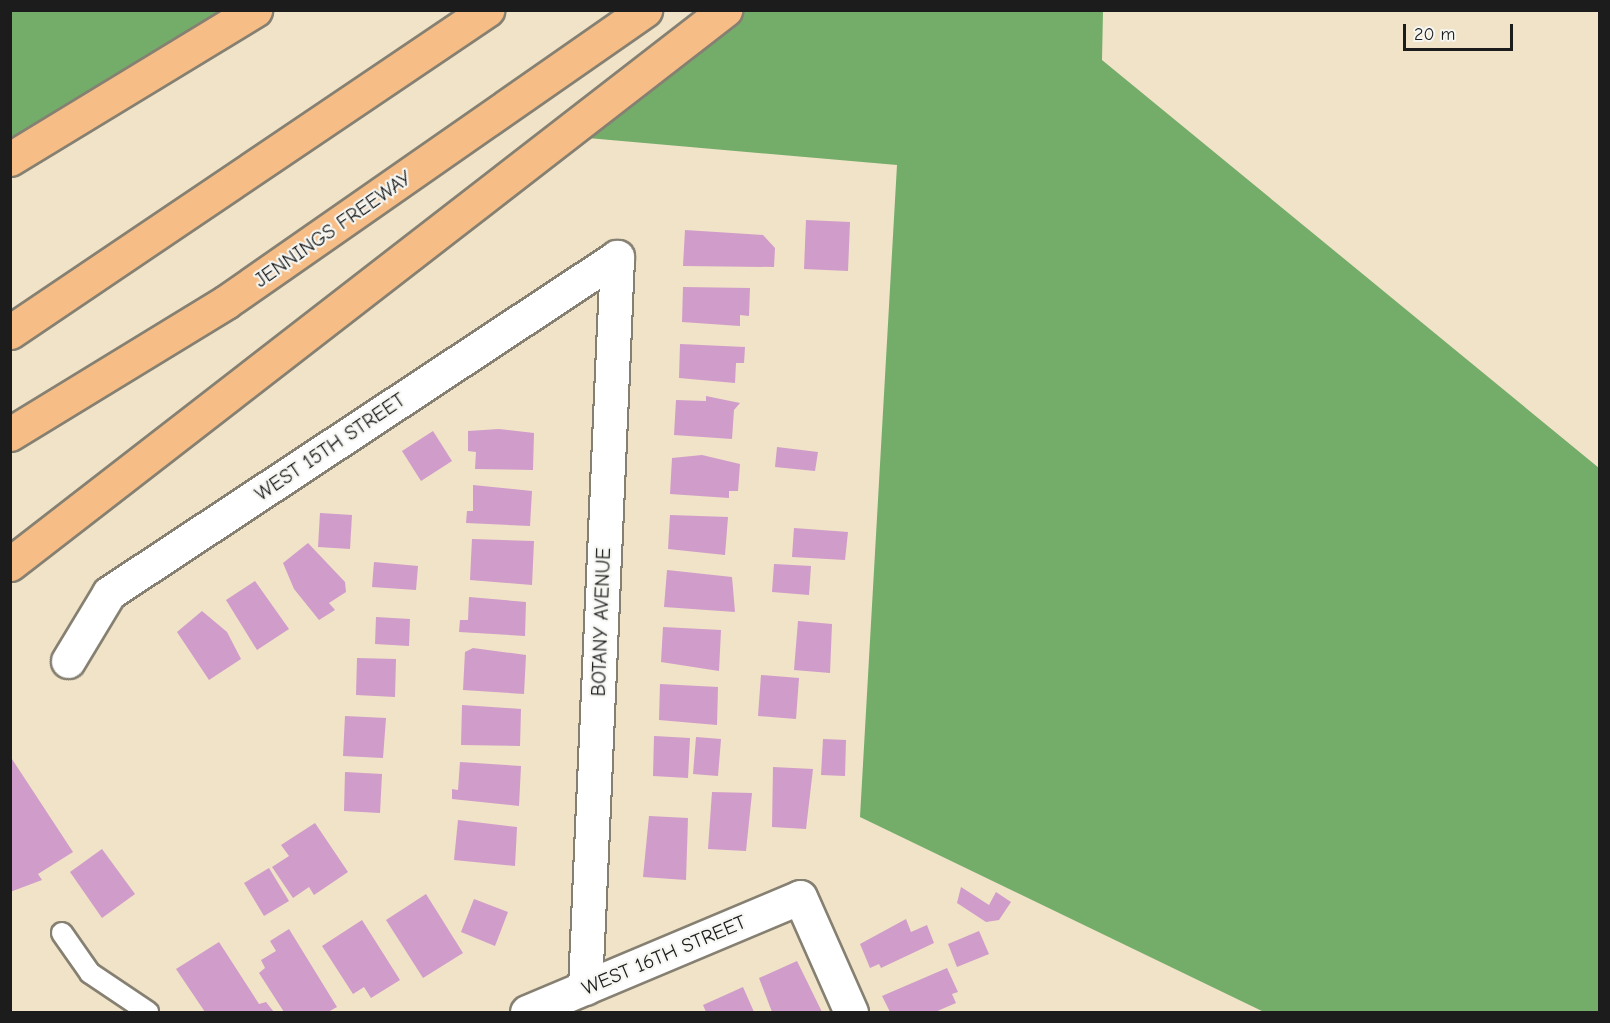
<!DOCTYPE html>
<html>
<head>
<meta charset="utf-8">
<style>
  body { margin:0 }
  #map { position:relative; width:1610px; height:1023px; overflow:hidden; background:#f0e3c8; font-family:"Comic Neue",sans-serif }
  div>[style] { position:absolute }
  .forest>* { inset:0; background:#74ac69 }
  .building>* { inset:0; background:#d09cc9 }
  .roads { filter:drop-shadow(2px 0 #868072) drop-shadow(-2px 0 #868072) drop-shadow(0 2px #868072) drop-shadow(0 -2px #868072) }
  .lane>* { height:20px; margin:-10px; padding:0 10px; transform-origin:10px; border-radius:10px; background:#fff }
  .street>* { height:33px; margin:-16.5px; padding:0 16.5px; transform-origin:16.5px; border-radius:16.5px; background:#fff }
  .highway>* { height:33px; margin:-16.5px; padding:0 16.5px; transform-origin:16.5px; border-radius:16.5px; background:#f6be86 }
  span { translate:-50% -50%; white-space:nowrap; text-align:center; line-height:1.15; -webkit-text-stroke:4.5px #f6f6f2; paint-order:stroke }
  .street-label { font-size:20px; color:#1c1c1c }
  .frame { position:absolute; inset:0; border:12px solid #1c1c1c; pointer-events:none }
  .scale { position:absolute; left:1403px; top:24px; width:110px; height:27px; box-sizing:border-box; border:3px solid #1c1c1c; border-top:0; padding-left:8px; font-size:18px; line-height:21px; white-space:nowrap; color:#1c1c1c; -webkit-text-stroke:4px #f6f6f2; paint-order:stroke }
</style>
</head>
<body>
<div id="map">
  <div class="forest">
    <i style="clip-path:polygon(11px 11px,255px 11px,11px 159px)"></i>
    <i style="clip-path:polygon(725px 11px,1103px 11px,1102px 60px,1599px 468px,1599px 1012px,1264px 1012px,860px 817px,897px 165px,565px 136px)"></i>
  </div>
  <div class="building">
    <i style="clip-path:polygon(806px 220px,850px 222px,848px 271px,804px 269px)"></i>
    <i style="clip-path:polygon(685px 230px,763px 235px,775px 248px,774px 267px,683px 266px)"></i>
    <i style="clip-path:polygon(683px 287px,750px 288px,749px 316px,740px 315px,740px 326px,682px 322px)"></i>
    <i style="clip-path:polygon(680px 344px,745px 347px,744px 363px,736px 363px,735px 383px,679px 378px)"></i>
    <i style="clip-path:polygon(706px 396px,740px 403px,734px 410px,732px 439px,674px 435px,676px 400px,706px 401px)"></i>
    <i style="clip-path:polygon(499px 429px,534px 433px,533px 470px,475px 469px,476px 452px,468px 451px,468px 431px)"></i>
    <i style="clip-path:polygon(433px 431px,452px 461px,421px 481px,402px 451px)"></i>
    <i style="clip-path:polygon(777px 447px,818px 452px,815px 471px,775px 467px)"></i>
    <i style="clip-path:polygon(702px 455px,740px 464px,738px 491px,729px 491px,729px 498px,670px 494px,672px 458px)"></i>
    <i style="clip-path:polygon(473px 485px,532px 491px,530px 526px,466px 523px,467px 511px,473px 511px)"></i>
    <i style="clip-path:polygon(320px 513px,352px 515px,350px 549px,318px 547px)"></i>
    <i style="clip-path:polygon(670px 515px,728px 517px,725px 555px,668px 549px)"></i>
    <i style="clip-path:polygon(794px 528px,848px 532px,845px 560px,792px 557px)"></i>
    <i style="clip-path:polygon(472px 539px,534px 541px,532px 585px,470px 580px)"></i>
    <i style="clip-path:polygon(308px 543px,345px 582px,346px 592px,329px 603px,335px 610px,319px 620px,294px 589px,283px 563px)"></i>
    <i style="clip-path:polygon(374px 562px,418px 566px,416px 590px,372px 587px)"></i>
    <i style="clip-path:polygon(774px 564px,811px 566px,809px 595px,772px 592px)"></i>
    <i style="clip-path:polygon(667px 570px,732px 577px,735px 612px,664px 607px)"></i>
    <i style="clip-path:polygon(255px 581px,289px 629px,257px 650px,226px 600px)"></i>
    <i style="clip-path:polygon(469px 597px,526px 602px,525px 636px,459px 632px,460px 620px,468px 620px)"></i>
    <i style="clip-path:polygon(202px 611px,227px 632px,241px 659px,209px 680px,177px 632px)"></i>
    <i style="clip-path:polygon(376px 617px,410px 619px,409px 646px,375px 644px)"></i>
    <i style="clip-path:polygon(798px 621px,832px 624px,830px 673px,794px 670px)"></i>
    <i style="clip-path:polygon(663px 627px,721px 630px,719px 671px,661px 662px)"></i>
    <i style="clip-path:polygon(473px 648px,526px 655px,524px 694px,463px 690px,465px 652px)"></i>
    <i style="clip-path:polygon(357px 658px,396px 659px,395px 697px,356px 695px)"></i>
    <i style="clip-path:polygon(761px 675px,799px 678px,796px 719px,758px 716px)"></i>
    <i style="clip-path:polygon(660px 684px,718px 687px,717px 725px,659px 720px)"></i>
    <i style="clip-path:polygon(462px 705px,521px 709px,520px 746px,461px 745px)"></i>
    <i style="clip-path:polygon(345px 716px,386px 718px,383px 758px,343px 756px)"></i>
    <i style="clip-path:polygon(654px 736px,690px 738px,688px 778px,653px 776px)"></i>
    <i style="clip-path:polygon(696px 737px,721px 739px,718px 776px,693px 774px)"></i>
    <i style="clip-path:polygon(823px 739px,846px 740px,845px 776px,821px 775px)"></i>
    <i style="clip-path:polygon(10px 756px,73px 852px,38px 874px,42px 880px,10px 892px)"></i>
    <i style="clip-path:polygon(460px 762px,521px 766px,519px 806px,452px 799px,452px 789px,458px 790px)"></i>
    <i style="clip-path:polygon(773px 767px,813px 769px,806px 829px,772px 827px)"></i>
    <i style="clip-path:polygon(345px 772px,382px 774px,380px 813px,344px 811px)"></i>
    <i style="clip-path:polygon(712px 792px,752px 793px,746px 851px,708px 849px)"></i>
    <i style="clip-path:polygon(649px 816px,688px 818px,686px 880px,643px 877px)"></i>
    <i style="clip-path:polygon(458px 820px,517px 827px,515px 866px,454px 860px)"></i>
    <i style="clip-path:polygon(315px 823px,348px 872px,314px 895px,309px 887px,293px 898px,272px 867px,289px 856px,281px 845px)"></i>
    <i style="clip-path:polygon(102px 849px,135px 894px,102px 918px,70px 872px)"></i>
    <i style="clip-path:polygon(269px 868px,289px 901px,264px 916px,244px 883px)"></i>
    <i style="clip-path:polygon(961px 887px,989px 905px,996px 892px,1011px 902px,999px 920px,986px 922px,957px 903px)"></i>
    <i style="clip-path:polygon(426px 894px,463px 953px,423px 978px,386px 920px)"></i>
    <i style="clip-path:polygon(474px 899px,508px 912px,495px 946px,461px 932px)"></i>
    <i style="clip-path:polygon(906px 919px,911px 932px,927px 925px,934px 943px,881px 968px,879px 964px,870px 968px,860px 944px)"></i>
    <i style="clip-path:polygon(362px 920px,400px 980px,371px 998px,364px 987px,353px 994px,322px 946px)"></i>
    <i style="clip-path:polygon(289px 929px,337px 1007px,328px 1012px,284px 1012px,259px 973px,265px 968px,261px 960px,276px 951px,270px 941px)"></i>
    <i style="clip-path:polygon(979px 931px,989px 954px,957px 967px,948px 944px)"></i>
    <i style="clip-path:polygon(219px 942px,259px 1004px,266px 1002px,274px 1012px,205px 1012px,176px 969px)"></i>
    <i style="clip-path:polygon(797px 961px,822px 1012px,772px 1012px,759px 978px)"></i>
    <i style="clip-path:polygon(947px 968px,958px 992px,952px 994px,956px 1003px,935px 1012px,890px 1012px,882px 996px)"></i>
    <i style="clip-path:polygon(743px 987px,754px 1012px,706px 1012px,703px 1005px)"></i>
  </div>
  <div class="roads">
    <div class="lane">
      <i style="left:62px;top:933px;width:49px;rotate:55deg"></i>
      <i style="left:90px;top:973px;width:70px;rotate:33.9deg"></i>
    </div>
    <div class="street">
      <i style="left:68px;top:661px;width:79px;rotate:-58.9deg"></i>
      <i style="left:109px;top:593px;width:609px;rotate:-33.48deg"></i>
      <i style="left:585px;top:988px;width:732px;rotate:-87.49deg"></i>
      <i style="left:527px;top:1012px;width:296px;rotate:-22.8deg"></i>
      <i style="left:800px;top:897px;width:126px;rotate:66.1deg"></i>
    </div>
    <div class="highway">
      <i style="left:10px;top:159px;width:287px;rotate:-31.3deg"></i>
      <i style="left:10px;top:332px;width:576px;rotate:-34.02deg"></i>
      <i style="left:10px;top:434px;width:253px;rotate:-31.4deg"></i>
      <i style="left:226px;top:302px;width:511px;rotate:-34.87deg"></i>
      <i style="left:10px;top:564px;width:905px;rotate:-37.77deg"></i>
    </div>
  </div>
  <div class="street-label">
    <span style="left:333px;top:229px;rotate:-35deg">JENNINGS FREEWAY</span>
    <span style="left:330px;top:447px;rotate:-34deg">WEST 15TH STREET</span>
    <span style="left:601px;top:622px;rotate:-88deg">BOTANY AVENUE</span>
    <span style="left:664px;top:955px;rotate:-23deg">WEST 16TH STREET</span>
  </div>
  <div class="frame"></div>
  <div class="scale">20 m</div>
</div>
</body>
</html>
